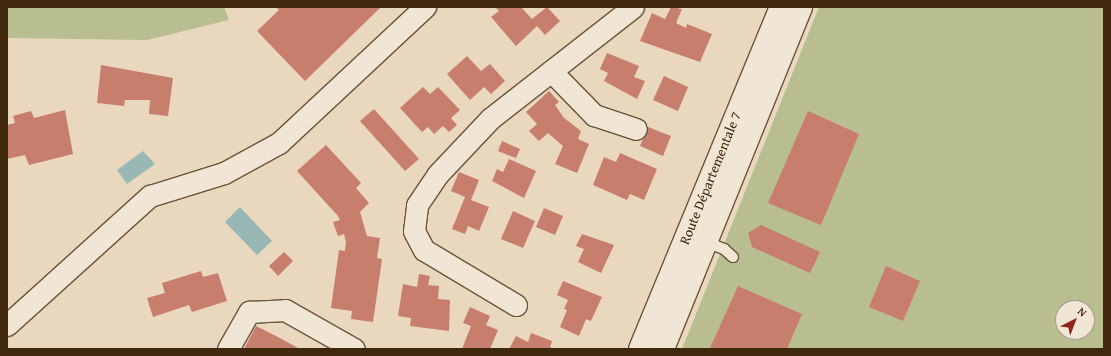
<!DOCTYPE html>
<html>
<head>
<meta charset="utf-8">
<style>
  body { margin:0 }
  #map { position:relative; width:1111px; height:356px; overflow:hidden; background:#e9d7be; font-family:"Gentium Book Plus",serif }
  div>[style] { position:absolute }
  .green>* { inset:0; background:#b9be90 }
  .water>* { inset:0; background:#98b8b6 }
  .building>* { inset:0; background:#c87e6d }
  .roads { filter:drop-shadow(1px 0 #6a5438) drop-shadow(-1px 0 #6a5438) drop-shadow(0 1px #6a5438) drop-shadow(0 -1px #6a5438) }
  .lane>* { height:10px; margin:-5px; padding:0 5px; transform-origin:5px; border-radius:5px; background:#f1e5d5 }
  .street>* { height:21px; margin:-10.5px; padding:0 10.5px; transform-origin:10.5px; border-radius:10.5px; background:#f1e5d5 }
  .secondary>* { height:22px; margin:-11px; padding:0 11px; transform-origin:11px; border-radius:11px; background:#f1e5d5 }
  span { translate:-50% -50%; white-space:nowrap; text-align:center; line-height:1.15; -webkit-text-stroke:3px #f1e5d5; paint-order:stroke }
  .street-label { font-size:14px; color:#3f280c }
  .frame { position:absolute; inset:0; border:8px solid #3f280c; pointer-events:none }
  .north { position:absolute; left:1055px; top:300px; width:40px; height:40px; box-sizing:border-box; background:#f1e5d5; border:1px solid #aa9985; border-radius:50%; rotate:42deg; font-size:11px; font-weight:700; line-height:16px; text-align:center; color:#3f280c }
  .north::after { content:''; display:block; margin:auto; width:14px; height:18px; background:#8f2418; clip-path:polygon(50% 0,100% 100%,50% 72%,0 100%) }
</style>
</head>
<body>
<div id="map">
  <div class="green">
    <i style="clip-path:polygon(7px 7px,224px 7px,229px 20px,147px 40px,7px 38px)"></i>
    <i style="clip-path:polygon(evenodd,819px 7px,1104px 7px,1104px 349px,682px 349px,819px 7px,1063px 308px,1087px 308px,1087px 332px,1063px 332px,1063px 308px)"></i>
  </div>
  <div class="water">
    <i style="clip-path:polygon(143px 151px,155px 164px,127px 184px,117px 170px)"></i>
    <i style="clip-path:polygon(240px 207px,272px 241px,257px 255px,225px 222px)"></i>
  </div>
  <div class="building">
    <i style="clip-path:polygon(276px 7px,381px 7px,305px 81px,257px 31px,279px 10px)"></i>
    <i style="clip-path:polygon(495px 7px,521px 7px,532px 19px,547px 7px,560px 21px,545px 35px,537px 26px,516px 46px,491px 17px,499px 11px)"></i>
    <i style="clip-path:polygon(671px 7px,682px 9px,676px 23px,686px 28px,687px 24px,712px 34px,700px 62px,640px 41px,652px 13px,665px 19px)"></i>
    <i style="clip-path:polygon(607px 53px,639px 66px,634px 77px,645px 81px,637px 99px,604px 81px,608px 73px,600px 69px)"></i>
    <i style="clip-path:polygon(467px 56px,481px 71px,490px 64px,505px 81px,491px 94px,484px 87px,470px 100px,447px 74px)"></i>
    <i style="clip-path:polygon(101px 65px,173px 78px,168px 116px,149px 114px,150px 100px,125px 100px,124px 106px,97px 103px)"></i>
    <i style="clip-path:polygon(664px 76px,688px 87px,678px 111px,653px 100px)"></i>
    <i style="clip-path:polygon(423px 87px,430px 94px,438px 87px,460px 110px,451px 118px,457px 125px,449px 132px,443px 126px,434px 134px,428px 127px,422px 132px,400px 108px)"></i>
    <i style="clip-path:polygon(549px 91px,559px 102px,555px 105px,564px 118px,581px 131px,578px 139px,589px 144px,577px 173px,555px 164px,563px 146px,548px 133px,539px 141px,529px 131px,537px 124px,526px 112px)"></i>
    <i style="clip-path:polygon(374px 109px,419px 159px,405px 171px,360px 121px)"></i>
    <i style="clip-path:polygon(65px 110px,73px 154px,29px 165px,25px 155px,7px 159px,7px 125px,15px 123px,13px 116px,31px 111px,34px 118px)"></i>
    <i style="clip-path:polygon(808px 111px,859px 134px,821px 225px,768px 203px)"></i>
    <i style="clip-path:polygon(648px 127px,671px 136px,663px 156px,640px 146px)"></i>
    <i style="clip-path:polygon(502px 141px,520px 149px,516px 158px,498px 151px)"></i>
    <i style="clip-path:polygon(326px 145px,361px 183px,356px 188px,369px 203px,360px 212px,367px 236px,380px 238px,377px 258px,382px 259px,373px 322px,351px 319px,352px 311px,331px 308px,339px 250px,345px 251px,346px 242px,344px 234px,338px 236px,333px 222px,340px 220px,338px 216px,297px 171px)"></i>
    <i style="clip-path:polygon(620px 153px,657px 169px,644px 200px,630px 194px,627px 200px,593px 185px,604px 157px,616px 162px)"></i>
    <i style="clip-path:polygon(509px 159px,536px 171px,524px 198px,492px 181px,497px 169px,503px 172px)"></i>
    <i style="clip-path:polygon(459px 172px,479px 180px,471px 200px,489px 207px,479px 231px,468px 226px,465px 234px,452px 229px,465px 197px,451px 191px)"></i>
    <i style="clip-path:polygon(544px 208px,563px 216px,555px 235px,536px 227px)"></i>
    <i style="clip-path:polygon(513px 211px,535px 221px,523px 248px,501px 239px)"></i>
    <i style="clip-path:polygon(761px 225px,820px 252px,810px 273px,752px 247px,748px 233px)"></i>
    <i style="clip-path:polygon(582px 234px,614px 245px,601px 273px,578px 262px,584px 249px,576px 246px)"></i>
    <i style="clip-path:polygon(284px 252px,293px 261px,278px 276px,269px 266px)"></i>
    <i style="clip-path:polygon(886px 266px,920px 281px,903px 321px,869px 307px)"></i>
    <i style="clip-path:polygon(201px 271px,203px 277px,218px 273px,227px 301px,192px 312px,189px 305px,153px 317px,147px 298px,165px 293px,162px 283px)"></i>
    <i style="clip-path:polygon(419px 274px,430px 276px,428px 285px,439px 286px,438px 299px,450px 300px,449px 331px,410px 326px,411px 318px,398px 316px,403px 284px,417px 287px)"></i>
    <i style="clip-path:polygon(563px 281px,602px 297px,591px 321px,586px 319px,579px 336px,560px 327px,567px 310px,564px 309px,568px 300px,557px 295px)"></i>
    <i style="clip-path:polygon(738px 286px,802px 314px,787px 349px,710px 348px)"></i>
    <i style="clip-path:polygon(470px 307px,490px 316px,486px 325px,498px 330px,490px 349px,462px 349px,471px 326px,463px 323px)"></i>
    <i style="clip-path:polygon(256px 326px,276px 336px,300px 349px,244px 349px)"></i>
    <i style="clip-path:polygon(531px 333px,552px 341px,550px 347px,555px 349px,509px 349px,516px 336px,528px 342px)"></i>
  </div>
  <div class="roads">
    <div class="lane">
      <i style="left:704px;top:241px;width:22px;rotate:22deg"></i>
      <i style="left:724px;top:249px;width:12px;rotate:42deg"></i>
    </div>
    <div class="street">
      <i style="left:551px;top:71px;width:62px;rotate:45.7deg"></i>
      <i style="left:594px;top:115px;width:44px;rotate:18.4deg"></i>
      <i style="left:516px;top:305px;width:107px;rotate:-149.1deg"></i>
      <i style="left:424px;top:250px;width:21px;rotate:-118deg"></i>
      <i style="left:414px;top:231px;width:26px;rotate:-83deg"></i>
      <i style="left:417px;top:205px;width:37px;rotate:-56deg"></i>
      <i style="left:438px;top:174px;width:77px;rotate:-46.6deg"></i>
      <i style="left:491px;top:118px;width:180px;rotate:-38deg"></i>
      <i style="left:7px;top:325px;width:193px;rotate:-42.1deg"></i>
      <i style="left:150px;top:196px;width:77px;rotate:-17.3deg"></i>
      <i style="left:224px;top:173px;width:63px;rotate:-28.6deg"></i>
      <i style="left:279px;top:143px;width:200px;rotate:-43deg"></i>
      <i style="left:228px;top:349px;width:43px;rotate:-60.4deg"></i>
      <i style="left:249px;top:312px;width:36px;rotate:-3deg"></i>
      <i style="left:285px;top:310px;width:79px;rotate:29.5deg"></i>
    </div>
    <div class="secondary">
      <i style="left:640px;top:349px;width:370px;rotate:-67.6deg"></i>
      <i style="left:663px;top:349px;width:369px;rotate:-68deg"></i>
    </div>
  </div>
  <div class="street-label">
    <span style="left:710px;top:178px;rotate:-68deg">Route Départementale 7</span>
  </div>
  <div class="frame"></div>
  <div class="north">N</div>
</div>
</body>
</html>
